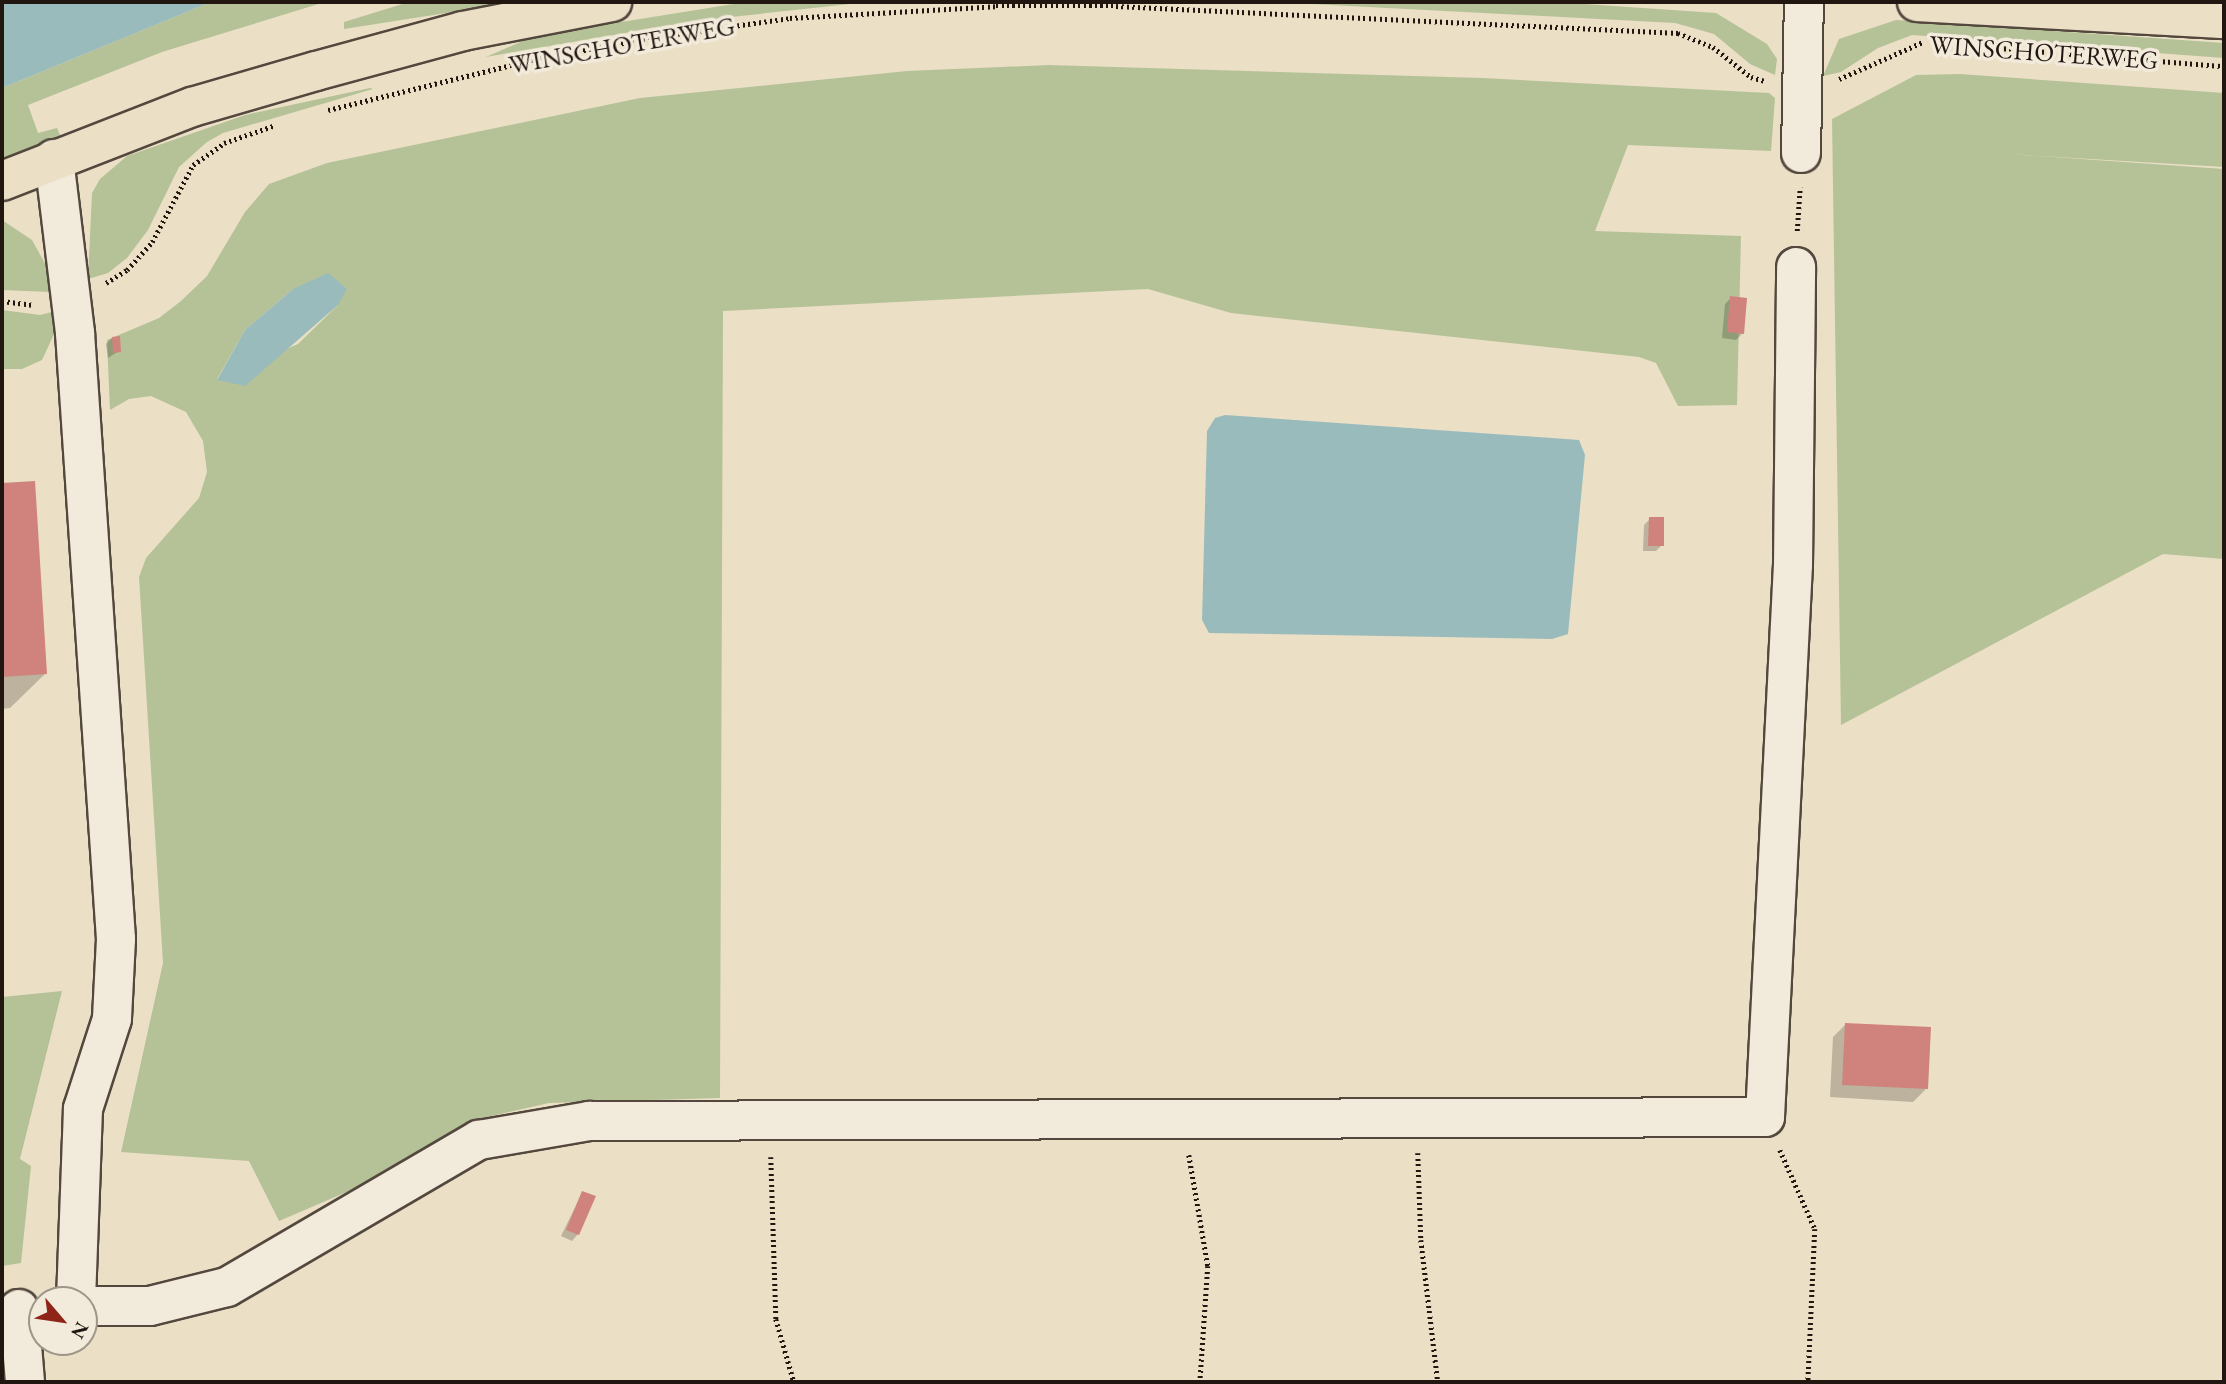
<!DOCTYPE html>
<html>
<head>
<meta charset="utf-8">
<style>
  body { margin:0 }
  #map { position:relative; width:2226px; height:1384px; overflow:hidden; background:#ebdfc6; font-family:"EB Garamond",serif }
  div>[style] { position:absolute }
  .green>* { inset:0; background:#b5c297 }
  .water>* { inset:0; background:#9abbbc }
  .shadow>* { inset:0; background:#0003 }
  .building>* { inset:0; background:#cf837c }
  .path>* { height:4.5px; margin-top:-2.25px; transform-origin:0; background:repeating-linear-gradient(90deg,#221611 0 2px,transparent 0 5.5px) }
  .roads { filter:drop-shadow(2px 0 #54483e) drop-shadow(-2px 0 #54483e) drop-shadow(0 2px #54483e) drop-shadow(0 -2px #54483e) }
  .minor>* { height:38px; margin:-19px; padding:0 19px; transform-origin:19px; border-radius:19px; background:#f2eada }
  .major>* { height:38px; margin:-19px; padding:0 19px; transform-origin:19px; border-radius:19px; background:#ebdfc6 }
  span { translate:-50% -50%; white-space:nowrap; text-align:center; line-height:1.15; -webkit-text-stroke:7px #f2eada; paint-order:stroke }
  .street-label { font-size:26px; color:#221611 }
  .frame { position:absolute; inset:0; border:4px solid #221611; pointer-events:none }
  .north { position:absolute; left:28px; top:1286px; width:70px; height:70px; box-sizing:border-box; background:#f2eada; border:2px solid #9f958a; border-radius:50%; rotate:119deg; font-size:19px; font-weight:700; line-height:28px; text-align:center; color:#221611 }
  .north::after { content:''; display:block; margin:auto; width:24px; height:32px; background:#8f2418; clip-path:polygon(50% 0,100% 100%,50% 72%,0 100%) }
</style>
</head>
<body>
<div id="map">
  <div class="green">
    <i style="clip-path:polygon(211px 2px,325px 2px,162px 52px,28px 105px,38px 133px,57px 128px,60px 135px,54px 143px,2px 164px,2px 88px)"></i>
    <i style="clip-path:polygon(409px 2px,516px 2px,344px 29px,344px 22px)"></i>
    <i style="clip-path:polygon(746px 2px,869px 2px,694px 21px,486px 57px,534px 36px)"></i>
    <i style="clip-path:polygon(1273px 2px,1556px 2px,1716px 13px,1767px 44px,1777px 59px,1775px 75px,1750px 64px,1714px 34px,1675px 23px)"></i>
    <i style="clip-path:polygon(1896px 20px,2224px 43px,2224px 58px,1912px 35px,1878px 48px,1841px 72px,1823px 76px,1839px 39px)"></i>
    <i style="clip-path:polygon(evenodd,1049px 65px,1482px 78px,1769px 93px,1775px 98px,1771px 151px,1628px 145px,1595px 231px,1741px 236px,1737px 405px,1678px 406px,1656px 363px,1639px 357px,1231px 313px,1148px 289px,723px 311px,720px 1098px,549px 1103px,483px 1118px,349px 1191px,279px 1221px,249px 1161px,121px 1152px,163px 963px,139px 577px,146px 558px,199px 498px,207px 472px,203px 441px,186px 412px,151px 396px,129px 399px,110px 410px,107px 340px,159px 318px,181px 301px,207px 276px,245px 212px,269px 184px,327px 163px,640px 98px,907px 71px,1049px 65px,293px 289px,338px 305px,298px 344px,217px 379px,245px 330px,293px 289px)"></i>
    <i style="clip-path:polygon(1960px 74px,2224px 93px,2224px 167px,2009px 154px,2224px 169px,2224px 559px,2163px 554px,1841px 725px,1832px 119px,1916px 75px)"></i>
    <i style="clip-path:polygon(370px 88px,373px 89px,223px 133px,207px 142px,179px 167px,148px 230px,127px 258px,108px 273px,88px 279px,92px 193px,100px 179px,127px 156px,245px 115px)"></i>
    <i style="clip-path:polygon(2px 220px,32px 240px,47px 267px,50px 292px,2px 290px)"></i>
    <i style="clip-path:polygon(2px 310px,40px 315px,56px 311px,55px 332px,42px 360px,22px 369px,2px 369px)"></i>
    <i style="clip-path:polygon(62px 991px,20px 1159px,31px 1166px,21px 1263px,2px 1266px,2px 997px)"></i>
  </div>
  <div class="water">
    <i style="clip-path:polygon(2px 2px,211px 2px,2px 88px)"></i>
    <i style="clip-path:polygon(328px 273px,347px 289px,338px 305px,245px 386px,217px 380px,245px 330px,293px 289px)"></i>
    <i style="clip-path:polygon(1225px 415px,1579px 440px,1585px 455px,1568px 634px,1552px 639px,1209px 633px,1202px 620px,1207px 431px,1215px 418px)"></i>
  </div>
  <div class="shadow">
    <i style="clip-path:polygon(1731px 298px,1742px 334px,1736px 340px,1722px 338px,1725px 304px)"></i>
    <i style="clip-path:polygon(112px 338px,119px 351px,108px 358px,106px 344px)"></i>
    <i style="clip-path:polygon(34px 482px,46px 673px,10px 708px,2px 709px,2px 484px)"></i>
    <i style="clip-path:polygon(1650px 519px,1662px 545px,1656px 551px,1643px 551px,1644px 525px)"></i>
    <i style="clip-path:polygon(1846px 1024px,1926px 1089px,1913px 1102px,1830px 1097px,1833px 1037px)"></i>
    <i style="clip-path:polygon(582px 1193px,578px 1234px,572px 1241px,561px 1236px)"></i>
  </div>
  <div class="building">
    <i style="clip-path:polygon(1730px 296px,1747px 298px,1744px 334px,1727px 332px)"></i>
    <i style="clip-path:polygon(120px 336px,121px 352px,113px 353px,112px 337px)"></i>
    <i style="clip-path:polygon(35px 481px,47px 674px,2px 677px,2px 483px)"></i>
    <i style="clip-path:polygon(1649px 517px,1664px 517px,1664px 546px,1648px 546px)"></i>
    <i style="clip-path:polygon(1845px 1023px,1931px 1027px,1928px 1089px,1842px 1085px)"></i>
    <i style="clip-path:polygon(582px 1191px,596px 1196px,579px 1235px,566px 1230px)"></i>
  </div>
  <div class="path">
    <i style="left:1949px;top:44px;width:276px;rotate:4.6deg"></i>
    <i style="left:1839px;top:79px;width:92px;rotate:-23.8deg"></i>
    <i style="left:328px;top:110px;width:218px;rotate:-13.8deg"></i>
    <i style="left:540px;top:58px;width:123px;rotate:-10.3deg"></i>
    <i style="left:661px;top:36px;width:130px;rotate:-7.9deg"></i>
    <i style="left:790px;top:18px;width:206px;rotate:-3.3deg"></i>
    <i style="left:996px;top:6px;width:120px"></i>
    <i style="left:1116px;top:6px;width:563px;rotate:2.75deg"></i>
    <i style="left:1678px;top:33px;width:38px;rotate:22deg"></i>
    <i style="left:1713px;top:47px;width:48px;rotate:38.3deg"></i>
    <i style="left:1751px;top:77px;width:15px;rotate:16deg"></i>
    <i style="left:1797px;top:231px;width:44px;rotate:-86.1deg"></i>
    <i style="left:106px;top:283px;width:25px;rotate:-32deg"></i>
    <i style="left:127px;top:270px;width:38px;rotate:-48deg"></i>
    <i style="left:152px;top:242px;width:87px;rotate:-62deg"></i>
    <i style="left:193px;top:165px;width:38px;rotate:-35deg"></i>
    <i style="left:224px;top:143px;width:52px;rotate:-19.1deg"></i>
    <i style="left:2px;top:301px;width:32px;rotate:7deg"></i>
    <i style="left:1780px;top:1150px;width:86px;rotate:66.1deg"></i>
    <i style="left:1815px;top:1229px;width:153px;rotate:92.6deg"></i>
    <i style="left:1418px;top:1153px;width:87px;rotate:88deg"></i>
    <i style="left:1421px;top:1240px;width:143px;rotate:83.2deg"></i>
    <i style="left:1189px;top:1155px;width:113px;rotate:80.3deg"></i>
    <i style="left:1208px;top:1266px;width:116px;rotate:93.9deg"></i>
    <i style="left:771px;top:1157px;width:162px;rotate:88.2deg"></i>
    <i style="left:776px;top:1319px;width:66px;rotate:74.1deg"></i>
  </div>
  <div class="roads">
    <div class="minor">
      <i style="left:1801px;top:153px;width:151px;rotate:-88.9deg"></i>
      <i style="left:54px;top:159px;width:175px;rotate:83.1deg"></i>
      <i style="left:75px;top:333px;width:607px;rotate:86.13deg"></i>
      <i style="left:116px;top:939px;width:80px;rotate:92.9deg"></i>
      <i style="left:112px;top:1019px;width:95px;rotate:107.9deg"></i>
      <i style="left:83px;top:1109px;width:191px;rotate:92.1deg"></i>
      <i style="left:84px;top:1306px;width:66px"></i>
      <i style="left:150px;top:1306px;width:79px;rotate:-13.9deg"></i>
      <i style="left:227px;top:1287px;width:292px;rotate:-30.3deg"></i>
      <i style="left:479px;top:1140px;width:112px;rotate:-9.8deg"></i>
      <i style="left:589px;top:1121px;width:1176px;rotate:-0.19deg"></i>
      <i style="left:1765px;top:1117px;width:553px;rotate:-87.1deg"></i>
      <i style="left:1793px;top:565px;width:298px;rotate:-89.4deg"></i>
      <i style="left:19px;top:1309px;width:73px;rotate:85.3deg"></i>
    </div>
    <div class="major">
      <i style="left:1917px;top:2px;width:307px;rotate:3.2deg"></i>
      <i style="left:2px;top:181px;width:204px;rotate:-21.3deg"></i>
      <i style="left:192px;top:107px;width:129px;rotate:-16.2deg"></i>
      <i style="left:316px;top:71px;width:152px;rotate:-15.2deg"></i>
      <i style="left:463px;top:31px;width:152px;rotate:-11deg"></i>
    </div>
  </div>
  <div class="street-label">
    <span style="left:622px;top:46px;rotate:-10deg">WINSCHOTERWEG</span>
    <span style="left:2044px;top:53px;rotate:4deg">WINSCHOTERWEG</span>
  </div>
  <div class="frame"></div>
  <div class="north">N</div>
</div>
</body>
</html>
